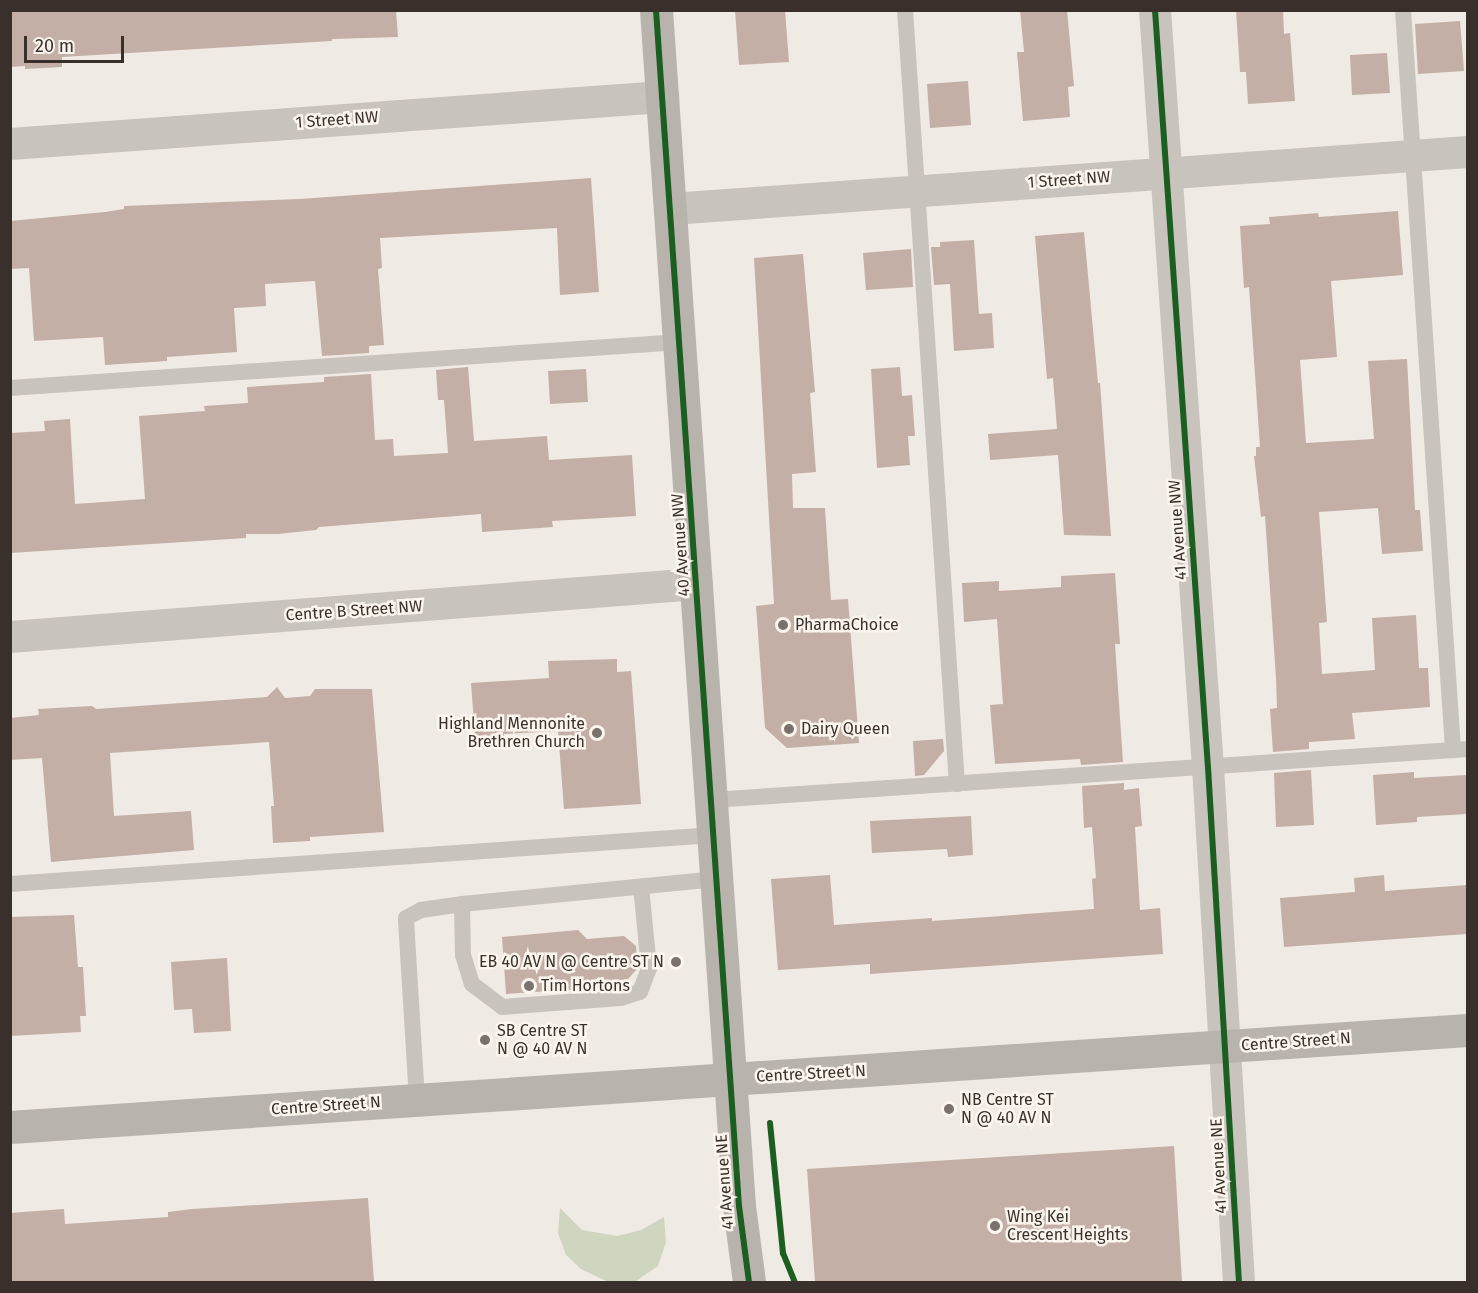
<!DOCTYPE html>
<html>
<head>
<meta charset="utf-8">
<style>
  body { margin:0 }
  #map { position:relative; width:1478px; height:1293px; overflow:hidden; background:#f0eae4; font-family:"Fira Sans",sans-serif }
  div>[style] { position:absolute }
  .green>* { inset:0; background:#d0d5bf }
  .building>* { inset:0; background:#c3afa6 }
  .lane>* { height:16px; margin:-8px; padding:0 8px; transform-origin:8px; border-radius:8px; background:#c9c3bd }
  .street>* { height:32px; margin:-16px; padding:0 16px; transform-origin:16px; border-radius:16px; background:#c9c3bd }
  .secondary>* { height:33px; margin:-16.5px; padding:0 16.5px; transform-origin:16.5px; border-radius:16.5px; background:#b9b3ae }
  .cycleway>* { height:6px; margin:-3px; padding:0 3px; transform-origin:3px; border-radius:3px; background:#1b5e20 }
  .dots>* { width:16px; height:16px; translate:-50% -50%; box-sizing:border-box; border:3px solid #fbf5ed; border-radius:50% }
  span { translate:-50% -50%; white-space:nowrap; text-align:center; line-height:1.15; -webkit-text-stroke:5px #fbf5ed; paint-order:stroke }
  .street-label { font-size:16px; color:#3a302b }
  .poi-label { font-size:16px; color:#3a302b }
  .left { translate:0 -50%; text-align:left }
  .right { translate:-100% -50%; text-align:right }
  .frame { position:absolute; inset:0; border:12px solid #3a302b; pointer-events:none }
  .scale { position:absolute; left:24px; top:36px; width:100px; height:27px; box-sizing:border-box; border:3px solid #3a302b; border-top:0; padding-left:8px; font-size:18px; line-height:21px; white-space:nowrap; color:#3a302b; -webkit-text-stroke:4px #fbf5ed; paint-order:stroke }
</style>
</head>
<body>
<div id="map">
  <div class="green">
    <i style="clip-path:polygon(560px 1208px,582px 1230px,617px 1236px,641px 1230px,664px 1217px,666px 1242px,658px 1266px,636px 1281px,617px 1282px,608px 1282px,581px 1269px,566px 1255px,558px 1233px)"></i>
  </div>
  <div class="building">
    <i style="clip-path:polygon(10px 10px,396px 10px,398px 37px,332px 39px,332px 41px,62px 57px,62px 67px,25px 69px,25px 66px,10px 67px)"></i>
    <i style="clip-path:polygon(735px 10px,785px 10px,789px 62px,739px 65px)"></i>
    <i style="clip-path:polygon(1020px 10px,1067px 10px,1074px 86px,1068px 87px,1070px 117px,1023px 121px,1017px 52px,1024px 52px)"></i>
    <i style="clip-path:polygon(1236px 10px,1283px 10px,1284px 34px,1290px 33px,1295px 101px,1248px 104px,1246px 72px,1240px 72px)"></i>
    <i style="clip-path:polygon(1460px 21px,1464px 71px,1418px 74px,1415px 24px)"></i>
    <i style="clip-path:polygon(1387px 53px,1390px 93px,1352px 95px,1350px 55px)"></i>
    <i style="clip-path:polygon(968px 81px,971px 125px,930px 128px,927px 84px)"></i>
    <i style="clip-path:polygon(591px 178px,599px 292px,560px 295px,557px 228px,380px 238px,382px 268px,378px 269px,384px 345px,369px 346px,369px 353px,322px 356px,315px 281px,265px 284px,266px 306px,234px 308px,237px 352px,167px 357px,167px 361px,105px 365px,103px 337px,34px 341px,29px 268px,10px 269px,10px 221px,105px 212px,124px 209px,124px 206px,300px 199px)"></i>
    <i style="clip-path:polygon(1398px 211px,1403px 275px,1331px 281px,1337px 357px,1300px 360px,1306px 443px,1374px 439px,1368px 361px,1407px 359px,1415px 510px,1420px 510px,1423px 551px,1382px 554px,1378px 508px,1319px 512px,1327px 622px,1319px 623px,1322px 674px,1375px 670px,1372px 618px,1416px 615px,1419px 668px,1428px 668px,1430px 707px,1352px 713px,1355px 739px,1309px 742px,1309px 749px,1273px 752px,1270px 709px,1277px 708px,1276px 678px,1265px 516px,1261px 517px,1254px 456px,1256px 456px,1256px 447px,1260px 447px,1249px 287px,1244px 288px,1240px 226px,1270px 224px,1269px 217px,1318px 213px,1319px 217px)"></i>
    <i style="clip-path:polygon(1084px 232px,1098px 383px,1100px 383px,1111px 536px,1064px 535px,1058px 455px,990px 460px,988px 434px,1057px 429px,1053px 378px,1047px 379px,1035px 236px)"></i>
    <i style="clip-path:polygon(974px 240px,979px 314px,992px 313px,994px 348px,954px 351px,950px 284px,934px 285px,931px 247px,940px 247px,940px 242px)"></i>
    <i style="clip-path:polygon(911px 249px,913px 287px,866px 290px,863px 253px)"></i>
    <i style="clip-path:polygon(803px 254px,815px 392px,810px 393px,816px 472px,792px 474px,793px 508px,825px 508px,831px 600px,848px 599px,859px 743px,787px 748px,765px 728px,756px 606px,774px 604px,754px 258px)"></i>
    <i style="clip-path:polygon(468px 367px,474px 441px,547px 436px,549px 460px,632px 455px,636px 516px,552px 521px,553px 527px,482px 532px,481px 514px,319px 527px,316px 530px,278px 534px,246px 534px,246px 538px,10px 553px,10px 433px,45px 431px,44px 421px,70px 419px,75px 504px,145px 499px,139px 416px,205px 411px,204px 406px,248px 403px,247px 387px,324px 382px,324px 377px,371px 374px,375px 440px,393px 439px,394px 456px,448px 453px,444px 400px,438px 400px,436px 370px)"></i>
    <i style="clip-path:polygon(900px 367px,902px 396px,912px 395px,915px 436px,908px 436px,910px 465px,877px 468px,871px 369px)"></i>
    <i style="clip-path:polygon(586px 369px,588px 402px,550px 404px,548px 371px)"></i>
    <i style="clip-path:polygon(1115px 573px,1120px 644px,1115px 644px,1123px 762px,1081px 765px,1080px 759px,995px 764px,990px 705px,1003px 704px,997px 619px,964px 622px,962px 583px,999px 581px,999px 591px,1061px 587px,1061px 576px)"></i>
    <i style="clip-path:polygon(617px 659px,617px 672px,631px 671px,641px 804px,564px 809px,558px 731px,504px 734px,505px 747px,476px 749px,471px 683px,549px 678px,548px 661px)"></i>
    <i style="clip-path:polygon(277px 687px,285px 698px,310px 696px,315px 689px,372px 689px,384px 832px,310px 837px,310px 841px,273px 843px,271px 806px,274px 806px,269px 742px,110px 753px,114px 816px,191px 811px,194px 850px,51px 862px,42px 758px,10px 760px,10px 718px,39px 715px,38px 709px,92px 706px,96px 709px,267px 697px)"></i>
    <i style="clip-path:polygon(943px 739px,944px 751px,924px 775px,915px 776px,913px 741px)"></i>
    <i style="clip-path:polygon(1311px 770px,1314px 825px,1276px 827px,1274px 773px)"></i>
    <i style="clip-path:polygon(1414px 772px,1414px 778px,1467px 775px,1467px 814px,1417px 817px,1417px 822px,1376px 825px,1373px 775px)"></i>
    <i style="clip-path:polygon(1124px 783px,1124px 790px,1139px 788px,1142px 826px,1135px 827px,1140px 910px,1160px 908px,1163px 954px,870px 974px,870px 964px,778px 970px,771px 879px,830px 875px,834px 925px,932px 918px,932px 921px,1094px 909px,1092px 879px,1096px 878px,1092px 827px,1084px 828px,1082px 786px)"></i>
    <i style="clip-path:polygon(971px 816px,973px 855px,948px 857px,947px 849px,872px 853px,870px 821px)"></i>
    <i style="clip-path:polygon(1384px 875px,1385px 891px,1467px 885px,1467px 934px,1284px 947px,1280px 898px,1355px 892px,1354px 878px)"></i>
    <i style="clip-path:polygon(74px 915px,78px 967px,83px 967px,86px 1016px,80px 1016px,81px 1032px,10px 1036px,10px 917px)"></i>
    <i style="clip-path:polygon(578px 930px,587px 939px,624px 936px,636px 946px,638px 968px,628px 979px,621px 980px,614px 987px,506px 994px,502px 937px)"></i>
    <i style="clip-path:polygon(227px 958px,231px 1031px,194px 1033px,192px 1009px,174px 1010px,171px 962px)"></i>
    <i style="clip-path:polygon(1174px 1146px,1182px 1282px,815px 1282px,807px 1169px)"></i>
    <i style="clip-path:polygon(368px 1198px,374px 1282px,10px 1282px,10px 1213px,64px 1209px,65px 1224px,168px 1217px,168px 1212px,192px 1209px)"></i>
  </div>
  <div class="lane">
    <i style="left:905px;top:10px;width:776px;rotate:86.16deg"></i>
    <i style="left:1403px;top:10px;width:742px;rotate:86.13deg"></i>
    <i style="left:10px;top:388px;width:672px;rotate:-3.93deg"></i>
    <i style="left:712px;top:800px;width:758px;rotate:-3.86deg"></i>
    <i style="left:10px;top:884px;width:706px;rotate:-3.98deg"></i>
    <i style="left:462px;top:904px;width:51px;rotate:88.9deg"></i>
    <i style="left:463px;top:955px;width:30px;rotate:73deg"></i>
    <i style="left:472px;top:984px;width:38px;rotate:37deg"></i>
    <i style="left:502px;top:1007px;width:119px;rotate:-4.3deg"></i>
    <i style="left:621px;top:998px;width:20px;rotate:-18deg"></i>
    <i style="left:640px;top:992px;width:26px;rotate:-69deg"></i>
    <i style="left:649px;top:968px;width:82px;rotate:-95.6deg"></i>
    <i style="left:417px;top:1100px;width:182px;rotate:-93.5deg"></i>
    <i style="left:406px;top:918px;width:17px;rotate:-28deg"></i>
    <i style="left:421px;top:910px;width:41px;rotate:-8.3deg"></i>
    <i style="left:462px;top:904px;width:256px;rotate:-5.6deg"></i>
  </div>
  <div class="street">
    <i style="left:1155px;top:10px;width:759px;rotate:86deg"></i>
    <i style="left:1208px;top:767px;width:516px;rotate:86.56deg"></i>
    <i style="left:10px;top:144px;width:655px;rotate:-4.12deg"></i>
    <i style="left:671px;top:209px;width:799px;rotate:-4.09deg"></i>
    <i style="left:10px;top:637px;width:689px;rotate:-4.41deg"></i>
  </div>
  <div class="secondary">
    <i style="left:656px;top:10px;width:1199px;rotate:86.03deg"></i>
    <i style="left:739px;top:1206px;width:77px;rotate:82.5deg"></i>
    <i style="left:10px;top:1127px;width:1461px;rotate:-3.81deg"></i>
  </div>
  <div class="cycleway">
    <i style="left:656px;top:10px;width:1199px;rotate:86.03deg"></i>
    <i style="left:739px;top:1206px;width:77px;rotate:82.5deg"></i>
    <i style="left:1155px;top:10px;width:759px;rotate:86deg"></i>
    <i style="left:1208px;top:767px;width:516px;rotate:86.56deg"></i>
    <i style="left:770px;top:1123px;width:131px;rotate:84.3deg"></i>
    <i style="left:783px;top:1253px;width:31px;rotate:68deg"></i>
  </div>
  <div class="dots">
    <i style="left:783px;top:625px;background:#7a716c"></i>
    <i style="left:789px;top:729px;background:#7a716c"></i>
    <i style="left:597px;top:733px;background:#7a716c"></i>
    <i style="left:676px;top:962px;background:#7a716c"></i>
    <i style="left:529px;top:986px;background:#7a716c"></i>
    <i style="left:485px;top:1040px;background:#7a716c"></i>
    <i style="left:949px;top:1109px;background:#7a716c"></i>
    <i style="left:995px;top:1226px;background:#7a716c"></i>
  </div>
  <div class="street-label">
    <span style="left:337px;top:120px;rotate:-4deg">1 Street NW</span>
    <span style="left:1069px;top:180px;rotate:-4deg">1 Street NW</span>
    <span style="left:1178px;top:530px;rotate:-94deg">41 Avenue NW</span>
    <span style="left:681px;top:545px;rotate:-94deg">40 Avenue NW</span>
    <span style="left:354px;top:611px;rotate:-4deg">Centre B Street NW</span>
    <span style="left:1296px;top:1042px;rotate:-4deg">Centre Street N</span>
    <span style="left:811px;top:1074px;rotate:-3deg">Centre Street N</span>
    <span style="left:326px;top:1106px;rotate:-4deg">Centre Street N</span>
    <span style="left:1219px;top:1166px;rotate:-93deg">41 Avenue NE</span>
    <span style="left:725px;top:1182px;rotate:-94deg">41 Avenue NE</span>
  </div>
  <div class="poi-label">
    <span class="left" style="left:795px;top:625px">PharmaChoice</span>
    <span class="right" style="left:585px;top:733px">Highland Mennonite<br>Brethren Church</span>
    <span class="left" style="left:801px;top:729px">Dairy Queen</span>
    <span class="right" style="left:664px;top:962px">EB 40 AV N @ Centre ST N</span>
    <span class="left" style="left:541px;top:986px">Tim Hortons</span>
    <span class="left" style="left:497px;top:1040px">SB Centre ST<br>N @ 40 AV N</span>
    <span class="left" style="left:961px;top:1109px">NB Centre ST<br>N @ 40 AV N</span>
    <span class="left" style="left:1007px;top:1226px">Wing Kei<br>Crescent Heights</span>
  </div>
  <div class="frame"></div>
  <div class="scale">20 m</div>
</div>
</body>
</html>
